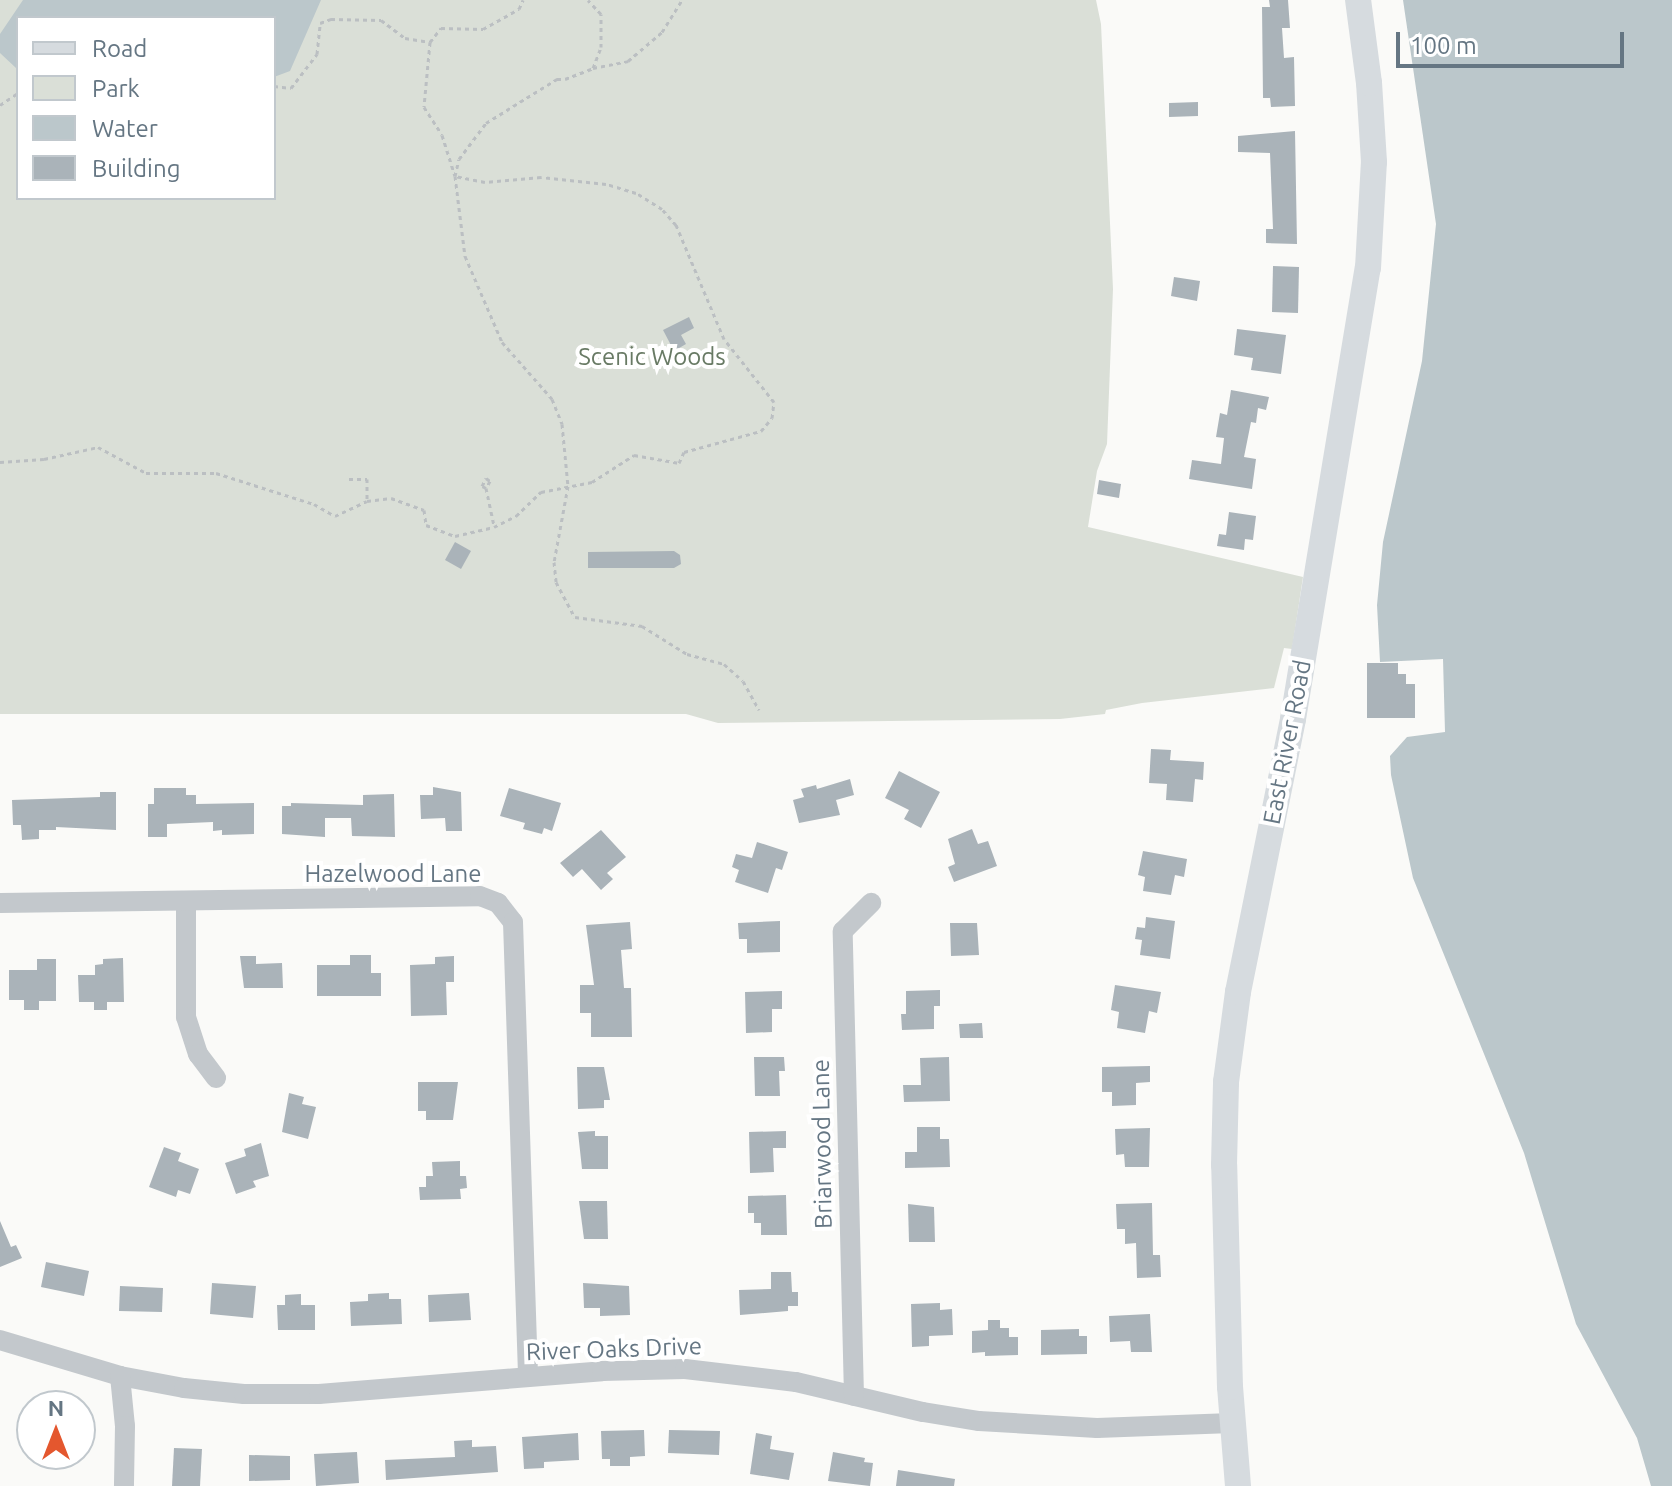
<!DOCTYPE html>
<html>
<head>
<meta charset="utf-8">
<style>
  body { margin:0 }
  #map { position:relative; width:1672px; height:1486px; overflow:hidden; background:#fafaf8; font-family:Ubuntu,sans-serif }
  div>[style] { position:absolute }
  .green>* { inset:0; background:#dadfd7 }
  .water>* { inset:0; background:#bbc7cb }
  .building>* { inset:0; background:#aab3b9 }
  .path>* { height:3px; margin-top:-1.5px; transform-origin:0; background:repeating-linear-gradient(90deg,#bbbfc2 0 4px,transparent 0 8px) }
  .minor>* { height:20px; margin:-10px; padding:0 10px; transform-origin:10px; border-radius:10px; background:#c3c8cc }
  .major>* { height:26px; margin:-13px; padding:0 13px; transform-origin:13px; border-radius:13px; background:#d6dbdf }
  span { translate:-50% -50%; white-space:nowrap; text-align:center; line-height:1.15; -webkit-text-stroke:8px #fff; paint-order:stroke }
  .park-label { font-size:24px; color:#687a64 }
  .street-label { font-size:24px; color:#657683 }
  .legend { position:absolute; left:16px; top:16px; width:260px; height:184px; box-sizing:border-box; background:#fff; border:2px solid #c1c8cd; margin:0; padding:10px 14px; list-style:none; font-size:24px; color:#657683 }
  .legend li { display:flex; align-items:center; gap:16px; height:40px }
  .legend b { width:40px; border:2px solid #c1c8cd }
  .north { position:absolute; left:16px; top:1390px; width:80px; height:80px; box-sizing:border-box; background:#fff; border:2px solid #c1c8cd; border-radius:50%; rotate:0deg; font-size:22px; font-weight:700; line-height:32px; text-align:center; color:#657683 }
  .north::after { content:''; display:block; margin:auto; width:28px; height:36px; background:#e4572e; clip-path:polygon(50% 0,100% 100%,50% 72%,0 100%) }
  .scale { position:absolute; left:1396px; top:32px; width:228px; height:36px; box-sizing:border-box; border:4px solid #657683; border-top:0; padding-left:10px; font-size:24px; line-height:28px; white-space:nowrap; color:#657683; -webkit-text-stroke:6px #fff; paint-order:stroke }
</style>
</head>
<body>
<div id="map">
  <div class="green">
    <i style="clip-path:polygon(evenodd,0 0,1096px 0,1101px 24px,1113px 289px,1107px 444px,1097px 471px,1088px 527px,1303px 577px,1292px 649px,1284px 648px,1274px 688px,1142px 703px,1106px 710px,1105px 714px,1060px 719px,718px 723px,686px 714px,0 714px,0 0,18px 18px,274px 18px,274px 198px,18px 198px,18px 18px)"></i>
  </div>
  <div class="water">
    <i style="clip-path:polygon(23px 0,321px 0,290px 71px,274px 77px,274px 18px,18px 18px,16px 68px,0 53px,0 34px)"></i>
    <i style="clip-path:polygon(1403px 0,1672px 0,1672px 1486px,1651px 1486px,1637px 1438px,1576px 1324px,1524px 1153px,1413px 878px,1391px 775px,1390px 756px,1407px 737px,1445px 732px,1443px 659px,1380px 662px,1377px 605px,1383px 542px,1422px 361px,1436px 224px)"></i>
  </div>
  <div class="building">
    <i style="clip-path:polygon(1269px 0,1288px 0,1290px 28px,1282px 28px,1284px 58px,1294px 57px,1295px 106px,1271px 107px,1270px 98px,1263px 98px,1262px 7px,1270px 7px)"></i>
    <i style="clip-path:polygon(1198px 102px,1198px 116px,1169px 117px,1169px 103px)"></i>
    <i style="clip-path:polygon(1295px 131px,1297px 244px,1266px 243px,1266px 229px,1273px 229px,1270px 153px,1238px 152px,1238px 136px)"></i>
    <i style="clip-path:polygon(1273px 266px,1299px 267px,1298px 313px,1272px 312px)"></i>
    <i style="clip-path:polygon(1174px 277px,1200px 281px,1197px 301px,1171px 296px)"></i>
    <i style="clip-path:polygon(689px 317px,694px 328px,681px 335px,686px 344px,674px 351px,663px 330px)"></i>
    <i style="clip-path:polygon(1237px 329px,1286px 335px,1281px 374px,1251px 370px,1253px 358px,1234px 355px)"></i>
    <i style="clip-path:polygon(1231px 390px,1269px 397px,1266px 410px,1258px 408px,1256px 423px,1251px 422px,1244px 457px,1256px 459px,1252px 489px,1189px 479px,1192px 460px,1221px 464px,1224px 438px,1216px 437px,1220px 413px,1227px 415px)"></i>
    <i style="clip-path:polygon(1099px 480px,1121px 484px,1119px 498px,1097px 494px)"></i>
    <i style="clip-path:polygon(1229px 512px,1256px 516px,1253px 540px,1245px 539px,1244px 550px,1217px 546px,1219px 534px,1226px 535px)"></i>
    <i style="clip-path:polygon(455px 542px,471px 551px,461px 569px,445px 560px)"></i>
    <i style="clip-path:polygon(674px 551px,680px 555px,681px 564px,674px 568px,588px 568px,588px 552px)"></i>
    <i style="clip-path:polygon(1367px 663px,1398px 663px,1398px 674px,1406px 674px,1406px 684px,1415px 684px,1415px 718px,1367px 718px)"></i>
    <i style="clip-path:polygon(1151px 749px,1171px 750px,1170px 760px,1204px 762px,1203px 780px,1195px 779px,1193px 802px,1166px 800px,1167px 784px,1149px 783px)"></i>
    <i style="clip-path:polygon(899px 771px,940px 792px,921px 828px,904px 819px,909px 810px,885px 798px)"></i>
    <i style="clip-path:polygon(850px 779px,854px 795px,836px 800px,840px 815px,799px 823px,793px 800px,804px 797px,801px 789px,816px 785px,817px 789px)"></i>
    <i style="clip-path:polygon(433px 787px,461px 792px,462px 831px,446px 831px,445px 818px,421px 819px,420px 795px,433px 795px)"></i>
    <i style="clip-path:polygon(154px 788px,186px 788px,186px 795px,196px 795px,196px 804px,254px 803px,254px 834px,222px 835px,222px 830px,213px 831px,213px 822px,167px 824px,167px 837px,148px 837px,148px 804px,154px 804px)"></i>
    <i style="clip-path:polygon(509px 788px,561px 803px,552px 831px,544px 828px,542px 834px,523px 829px,525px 823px,500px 816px)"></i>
    <i style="clip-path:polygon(100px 792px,116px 792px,116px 830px,56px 827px,56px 830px,39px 830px,39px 839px,22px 840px,21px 825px,13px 825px,12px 800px,100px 797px)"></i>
    <i style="clip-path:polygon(394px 794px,395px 837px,352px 836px,351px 818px,325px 818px,325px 837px,282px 834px,282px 806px,291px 806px,291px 803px,363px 805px,363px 795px)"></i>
    <i style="clip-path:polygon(972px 829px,978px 844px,988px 841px,997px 866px,954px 882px,948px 867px,955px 864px,948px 839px)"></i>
    <i style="clip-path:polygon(601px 830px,626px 857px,607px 873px,613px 879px,601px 890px,582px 869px,573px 877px,560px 863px)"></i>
    <i style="clip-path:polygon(757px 842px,788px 852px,782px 870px,776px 868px,768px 893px,735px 882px,739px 870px,732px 867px,736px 854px,752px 858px)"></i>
    <i style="clip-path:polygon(1143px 851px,1187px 859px,1184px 877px,1175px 875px,1171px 895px,1143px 891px,1145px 877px,1138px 875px)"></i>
    <i style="clip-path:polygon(1146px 917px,1175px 921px,1170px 959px,1140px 955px,1142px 940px,1135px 939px,1137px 927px,1145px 928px)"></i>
    <i style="clip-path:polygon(780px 921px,780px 952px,747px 953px,747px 939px,739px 939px,738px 923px)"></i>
    <i style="clip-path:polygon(630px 922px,632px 949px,621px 950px,624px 988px,631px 988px,632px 1037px,591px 1037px,591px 1013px,580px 1013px,580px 985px,594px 985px,586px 925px)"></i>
    <i style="clip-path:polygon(950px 923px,977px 923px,979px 955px,951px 956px)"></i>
    <i style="clip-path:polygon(350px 955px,371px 955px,371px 973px,381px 973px,381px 996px,317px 996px,317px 965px,350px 965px)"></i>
    <i style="clip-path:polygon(240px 956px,256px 956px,256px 964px,282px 963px,283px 988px,244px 988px)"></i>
    <i style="clip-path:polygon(454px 956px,454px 982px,446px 982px,447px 1015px,411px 1016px,410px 965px,435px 964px,435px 957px)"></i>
    <i style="clip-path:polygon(123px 958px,124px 1002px,107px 1002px,107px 1010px,94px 1010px,94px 1002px,79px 1002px,78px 975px,95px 975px,95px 965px,103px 964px,103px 959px)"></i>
    <i style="clip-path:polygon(37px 959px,56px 959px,56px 1001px,39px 1001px,39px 1010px,24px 1010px,24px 1000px,9px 1000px,9px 970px,37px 970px)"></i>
    <i style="clip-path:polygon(1115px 985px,1161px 992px,1157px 1013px,1149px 1011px,1145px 1033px,1117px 1028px,1119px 1012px,1111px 1010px)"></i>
    <i style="clip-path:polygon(940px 990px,940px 1006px,934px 1006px,934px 1029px,902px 1030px,901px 1014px,906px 1014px,906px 991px)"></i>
    <i style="clip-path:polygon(782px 991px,782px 1009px,772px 1009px,772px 1032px,746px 1033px,745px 992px)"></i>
    <i style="clip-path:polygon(982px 1023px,983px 1038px,960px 1038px,959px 1024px)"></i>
    <i style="clip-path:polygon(754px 1057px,784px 1057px,785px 1071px,779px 1071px,780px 1096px,755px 1096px)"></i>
    <i style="clip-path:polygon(949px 1057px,950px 1101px,904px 1102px,903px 1085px,921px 1085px,920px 1058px)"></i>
    <i style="clip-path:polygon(1150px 1066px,1150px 1082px,1136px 1083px,1136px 1105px,1112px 1106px,1112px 1092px,1102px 1092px,1102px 1067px)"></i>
    <i style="clip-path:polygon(577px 1067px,604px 1067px,610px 1100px,604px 1100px,604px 1108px,578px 1109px)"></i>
    <i style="clip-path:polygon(418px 1082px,458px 1082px,453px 1120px,426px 1120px,426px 1111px,418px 1111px)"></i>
    <i style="clip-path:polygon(289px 1093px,304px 1097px,302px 1104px,316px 1107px,308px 1139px,282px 1132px)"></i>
    <i style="clip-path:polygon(917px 1127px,940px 1127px,940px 1139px,949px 1139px,950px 1167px,905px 1168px,905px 1152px,917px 1152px)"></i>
    <i style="clip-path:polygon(1150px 1128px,1149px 1167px,1125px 1167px,1124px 1154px,1116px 1155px,1115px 1129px)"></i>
    <i style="clip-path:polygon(595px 1131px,595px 1136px,608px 1136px,608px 1169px,582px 1169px,578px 1132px)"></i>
    <i style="clip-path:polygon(786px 1131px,786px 1148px,773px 1148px,774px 1172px,750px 1173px,749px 1132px)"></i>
    <i style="clip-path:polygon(261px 1143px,269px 1176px,253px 1181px,256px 1187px,236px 1194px,225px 1163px,246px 1156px,244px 1149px)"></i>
    <i style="clip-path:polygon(164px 1147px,181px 1153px,178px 1161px,199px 1169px,190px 1194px,178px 1190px,176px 1197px,149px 1187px)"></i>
    <i style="clip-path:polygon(460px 1161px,460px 1176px,466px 1176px,467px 1188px,460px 1189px,461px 1199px,420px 1200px,419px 1187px,426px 1187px,426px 1176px,433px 1176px,432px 1162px)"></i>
    <i style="clip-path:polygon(786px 1195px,787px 1235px,761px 1235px,761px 1223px,754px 1223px,754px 1213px,748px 1213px,748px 1196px)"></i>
    <i style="clip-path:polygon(579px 1201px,607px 1201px,608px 1239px,584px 1239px)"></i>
    <i style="clip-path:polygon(1152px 1203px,1153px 1255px,1160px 1255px,1161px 1277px,1137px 1278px,1136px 1243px,1125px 1244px,1125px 1229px,1117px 1229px,1116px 1204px)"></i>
    <i style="clip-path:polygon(908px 1204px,934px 1207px,935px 1242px,909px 1242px)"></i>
    <i style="clip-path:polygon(0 1221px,11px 1247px,16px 1245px,22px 1258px,0 1267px)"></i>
    <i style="clip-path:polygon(46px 1262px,89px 1271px,84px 1296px,41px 1287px)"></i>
    <i style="clip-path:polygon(771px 1272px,791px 1272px,792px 1292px,798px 1292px,798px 1306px,788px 1306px,788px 1311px,740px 1315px,739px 1290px,771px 1289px)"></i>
    <i style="clip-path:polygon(212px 1283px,256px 1286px,253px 1318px,210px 1314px)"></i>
    <i style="clip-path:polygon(583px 1283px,629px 1286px,630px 1315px,600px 1316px,600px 1308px,584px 1308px)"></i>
    <i style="clip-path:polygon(120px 1286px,163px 1288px,162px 1312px,119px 1311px)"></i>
    <i style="clip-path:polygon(389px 1293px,389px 1299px,401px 1299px,402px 1324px,351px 1326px,350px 1302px,368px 1301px,368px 1294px)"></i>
    <i style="clip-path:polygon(469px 1293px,471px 1320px,429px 1322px,428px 1295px)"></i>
    <i style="clip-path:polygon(301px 1294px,301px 1305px,315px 1305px,315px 1330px,278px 1330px,277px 1305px,285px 1305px,285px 1295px)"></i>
    <i style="clip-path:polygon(940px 1303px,940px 1310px,952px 1309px,953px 1335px,929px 1336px,929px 1346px,912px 1347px,911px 1304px)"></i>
    <i style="clip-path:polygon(1150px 1314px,1152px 1352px,1131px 1352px,1130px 1341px,1110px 1342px,1109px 1316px)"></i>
    <i style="clip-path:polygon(988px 1320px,1000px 1320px,1000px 1328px,1009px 1328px,1009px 1337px,1018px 1337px,1018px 1355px,985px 1356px,985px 1352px,972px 1353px,972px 1331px,988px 1330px)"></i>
    <i style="clip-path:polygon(1079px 1329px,1079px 1336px,1087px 1336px,1087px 1354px,1041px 1355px,1041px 1330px)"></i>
    <i style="clip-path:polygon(644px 1430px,645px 1456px,630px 1457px,630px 1466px,610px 1466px,610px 1459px,602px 1459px,601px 1431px)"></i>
    <i style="clip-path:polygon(669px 1430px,720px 1431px,719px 1455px,668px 1453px)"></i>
    <i style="clip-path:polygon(578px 1433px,579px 1460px,544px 1462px,544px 1468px,524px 1469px,522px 1437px)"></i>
    <i style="clip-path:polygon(756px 1433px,772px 1436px,770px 1449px,794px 1453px,789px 1480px,750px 1474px)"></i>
    <i style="clip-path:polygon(472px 1440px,472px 1447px,496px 1446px,498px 1472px,386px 1480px,385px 1460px,455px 1457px,454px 1441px)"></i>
    <i style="clip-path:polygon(174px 1448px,202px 1449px,200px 1486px,172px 1486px)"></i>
    <i style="clip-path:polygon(357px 1452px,359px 1483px,316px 1486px,314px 1454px)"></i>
    <i style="clip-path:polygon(833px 1452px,865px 1458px,864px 1462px,873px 1463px,870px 1486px,828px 1481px)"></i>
    <i style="clip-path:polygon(249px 1455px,290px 1456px,290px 1480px,249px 1481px)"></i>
    <i style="clip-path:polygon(898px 1470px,955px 1479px,954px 1486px,896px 1486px)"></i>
  </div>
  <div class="path">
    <i style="left:430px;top:42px;width:65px;rotate:95.3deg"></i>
    <i style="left:424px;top:107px;width:33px;rotate:57deg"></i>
    <i style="left:442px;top:135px;width:43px;rotate:72.4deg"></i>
    <i style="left:455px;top:176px;width:81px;rotate:82.9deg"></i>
    <i style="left:465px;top:256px;width:94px;rotate:66.7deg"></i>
    <i style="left:502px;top:342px;width:76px;rotate:48.7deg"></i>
    <i style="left:552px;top:399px;width:27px;rotate:68deg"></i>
    <i style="left:562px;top:424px;width:62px;rotate:84.5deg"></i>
    <i style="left:568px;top:486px;width:77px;rotate:100.4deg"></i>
    <i style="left:554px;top:562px;width:20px;rotate:84deg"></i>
    <i style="left:556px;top:582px;width:40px;rotate:62deg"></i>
    <i style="left:575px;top:617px;width:68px;rotate:7.7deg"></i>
    <i style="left:642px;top:626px;width:53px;rotate:31.9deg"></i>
    <i style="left:687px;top:654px;width:38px;rotate:15deg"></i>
    <i style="left:724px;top:664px;width:25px;rotate:42deg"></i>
    <i style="left:743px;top:681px;width:33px;rotate:61deg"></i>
    <i style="left:593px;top:68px;width:36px;rotate:-11deg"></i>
    <i style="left:628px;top:61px;width:45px;rotate:-40.5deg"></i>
    <i style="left:662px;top:32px;width:38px;rotate:-58deg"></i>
    <i style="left:274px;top:86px;width:17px;rotate:7deg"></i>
    <i style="left:291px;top:88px;width:43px;rotate:-52.6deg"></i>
    <i style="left:317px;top:54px;width:31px;rotate:-84deg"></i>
    <i style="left:320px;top:23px;width:12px;rotate:-20deg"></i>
    <i style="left:331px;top:19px;width:50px;rotate:1.1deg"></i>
    <i style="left:381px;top:20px;width:30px;rotate:37deg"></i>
    <i style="left:405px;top:38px;width:25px;rotate:9deg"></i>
    <i style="left:430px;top:42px;width:18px;rotate:-52deg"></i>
    <i style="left:441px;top:28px;width:42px;rotate:1.4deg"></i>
    <i style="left:483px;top:29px;width:41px;rotate:-29.1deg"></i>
    <i style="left:519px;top:9px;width:10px;rotate:-66deg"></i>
    <i style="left:0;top:105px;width:22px;rotate:-34deg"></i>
    <i style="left:0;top:462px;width:44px;rotate:-3.9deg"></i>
    <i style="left:44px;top:459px;width:55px;rotate:-12.5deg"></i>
    <i style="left:98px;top:447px;width:55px;rotate:28.4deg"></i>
    <i style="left:146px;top:473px;width:70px"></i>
    <i style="left:216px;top:473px;width:103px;rotate:17.6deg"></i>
    <i style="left:314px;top:504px;width:24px;rotate:30deg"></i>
    <i style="left:335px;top:516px;width:35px;rotate:-25deg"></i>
    <i style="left:367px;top:501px;width:24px;rotate:-7deg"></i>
    <i style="left:391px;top:498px;width:35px;rotate:20deg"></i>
    <i style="left:424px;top:510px;width:15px;rotate:82deg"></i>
    <i style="left:426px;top:525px;width:31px;rotate:21deg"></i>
    <i style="left:455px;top:536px;width:40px;rotate:-13deg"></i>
    <i style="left:494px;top:527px;width:25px;rotate:-27deg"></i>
    <i style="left:516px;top:516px;width:35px;rotate:-44deg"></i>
    <i style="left:541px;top:492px;width:52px;rotate:-11.1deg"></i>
    <i style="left:592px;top:482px;width:50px;rotate:-32.7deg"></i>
    <i style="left:634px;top:455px;width:46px;rotate:10.1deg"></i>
    <i style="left:679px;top:463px;width:12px;rotate:-66deg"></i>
    <i style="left:684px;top:452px;width:80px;rotate:-15.3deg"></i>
    <i style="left:761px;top:431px;width:17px;rotate:-50deg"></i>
    <i style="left:772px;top:418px;width:16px;rotate:-83deg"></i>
    <i style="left:774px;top:402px;width:80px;rotate:-128.4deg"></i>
    <i style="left:724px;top:339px;width:124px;rotate:-112.8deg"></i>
    <i style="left:676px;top:225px;width:21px;rotate:-131deg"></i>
    <i style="left:662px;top:209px;width:31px;rotate:-148deg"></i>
    <i style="left:636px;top:193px;width:31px;rotate:-163deg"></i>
    <i style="left:606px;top:184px;width:65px;rotate:-173.9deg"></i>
    <i style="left:541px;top:177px;width:56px;rotate:174.9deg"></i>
    <i style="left:485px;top:182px;width:31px;rotate:-169deg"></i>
    <i style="left:455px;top:176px;width:17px;rotate:-77deg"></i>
    <i style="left:459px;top:159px;width:45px;rotate:-53.1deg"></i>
    <i style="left:486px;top:123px;width:84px;rotate:-31.8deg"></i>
    <i style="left:557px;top:79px;width:8px"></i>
    <i style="left:565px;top:79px;width:30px;rotate:-21deg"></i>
    <i style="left:593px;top:68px;width:22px;rotate:-69deg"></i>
    <i style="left:601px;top:47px;width:33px;rotate:-90deg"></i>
    <i style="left:601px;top:14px;width:19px;rotate:-133deg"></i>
    <i style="left:349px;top:479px;width:18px"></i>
    <i style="left:367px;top:479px;width:22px;rotate:90deg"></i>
    <i style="left:486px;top:488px;width:4px;rotate:-153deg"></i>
    <i style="left:482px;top:486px;width:9px;rotate:-63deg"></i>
    <i style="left:486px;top:478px;width:5px;rotate:37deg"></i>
    <i style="left:490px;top:481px;width:8px;rotate:120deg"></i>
    <i style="left:486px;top:488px;width:40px;rotate:78deg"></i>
  </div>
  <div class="minor">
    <i style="left:186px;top:901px;width:116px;rotate:90deg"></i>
    <i style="left:186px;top:1017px;width:39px;rotate:72deg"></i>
    <i style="left:198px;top:1054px;width:30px;rotate:53deg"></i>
    <i style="left:0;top:903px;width:480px;rotate:-0.8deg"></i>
    <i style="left:480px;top:896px;width:19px;rotate:21deg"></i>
    <i style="left:498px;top:903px;width:24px;rotate:52deg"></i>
    <i style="left:513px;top:922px;width:455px;rotate:88.1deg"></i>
    <i style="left:0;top:1340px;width:125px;rotate:16.7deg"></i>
    <i style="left:120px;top:1376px;width:65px;rotate:10.6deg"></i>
    <i style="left:184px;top:1388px;width:60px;rotate:5.7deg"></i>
    <i style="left:244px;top:1394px;width:75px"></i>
    <i style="left:319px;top:1394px;width:284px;rotate:-4.6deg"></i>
    <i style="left:602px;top:1371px;width:83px;rotate:-1.4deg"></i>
    <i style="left:685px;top:1369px;width:112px;rotate:6.7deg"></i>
    <i style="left:796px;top:1382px;width:130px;rotate:13.3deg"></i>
    <i style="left:923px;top:1412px;width:57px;rotate:9.1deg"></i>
    <i style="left:979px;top:1421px;width:118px;rotate:3.4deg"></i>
    <i style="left:1097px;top:1428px;width:135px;rotate:-2.1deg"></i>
    <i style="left:120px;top:1376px;width:50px;rotate:84.3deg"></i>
    <i style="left:125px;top:1426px;width:60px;rotate:91deg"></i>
    <i style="left:854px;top:1396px;width:465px;rotate:-91.4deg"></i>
    <i style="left:843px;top:931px;width:40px;rotate:-45deg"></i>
  </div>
  <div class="major">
    <i style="left:1238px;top:1486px;width:99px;rotate:-94.6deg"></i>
    <i style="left:1230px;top:1387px;width:222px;rotate:-91.5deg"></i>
    <i style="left:1224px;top:1165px;width:83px;rotate:-88.6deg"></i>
    <i style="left:1226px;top:1082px;width:91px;rotate:-82.4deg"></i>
    <i style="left:1238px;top:992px;width:278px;rotate:-78.6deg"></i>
    <i style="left:1293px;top:719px;width:457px;rotate:-80.6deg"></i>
    <i style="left:1368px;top:268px;width:106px;rotate:-86.8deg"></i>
    <i style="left:1374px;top:162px;width:79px;rotate:-93.6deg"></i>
    <i style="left:1369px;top:83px;width:84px;rotate:-97.5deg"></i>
  </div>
  <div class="park-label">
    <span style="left:652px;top:357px">Scenic Woods</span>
  </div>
  <div class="street-label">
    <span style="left:1287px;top:742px;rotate:-79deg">East River Road</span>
    <span style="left:393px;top:874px">Hazelwood Lane</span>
    <span style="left:822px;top:1144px;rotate:-91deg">Briarwood Lane</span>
    <span style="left:614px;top:1349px;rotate:-2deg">River Oaks Drive</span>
  </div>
  <ul class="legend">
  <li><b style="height:10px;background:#d6dbdf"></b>Road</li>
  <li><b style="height:22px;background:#dadfd7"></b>Park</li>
  <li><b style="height:22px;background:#bbc7cb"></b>Water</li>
  <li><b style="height:22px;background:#aab3b9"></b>Building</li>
  </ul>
  <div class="north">N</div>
  <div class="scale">100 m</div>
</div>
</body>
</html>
